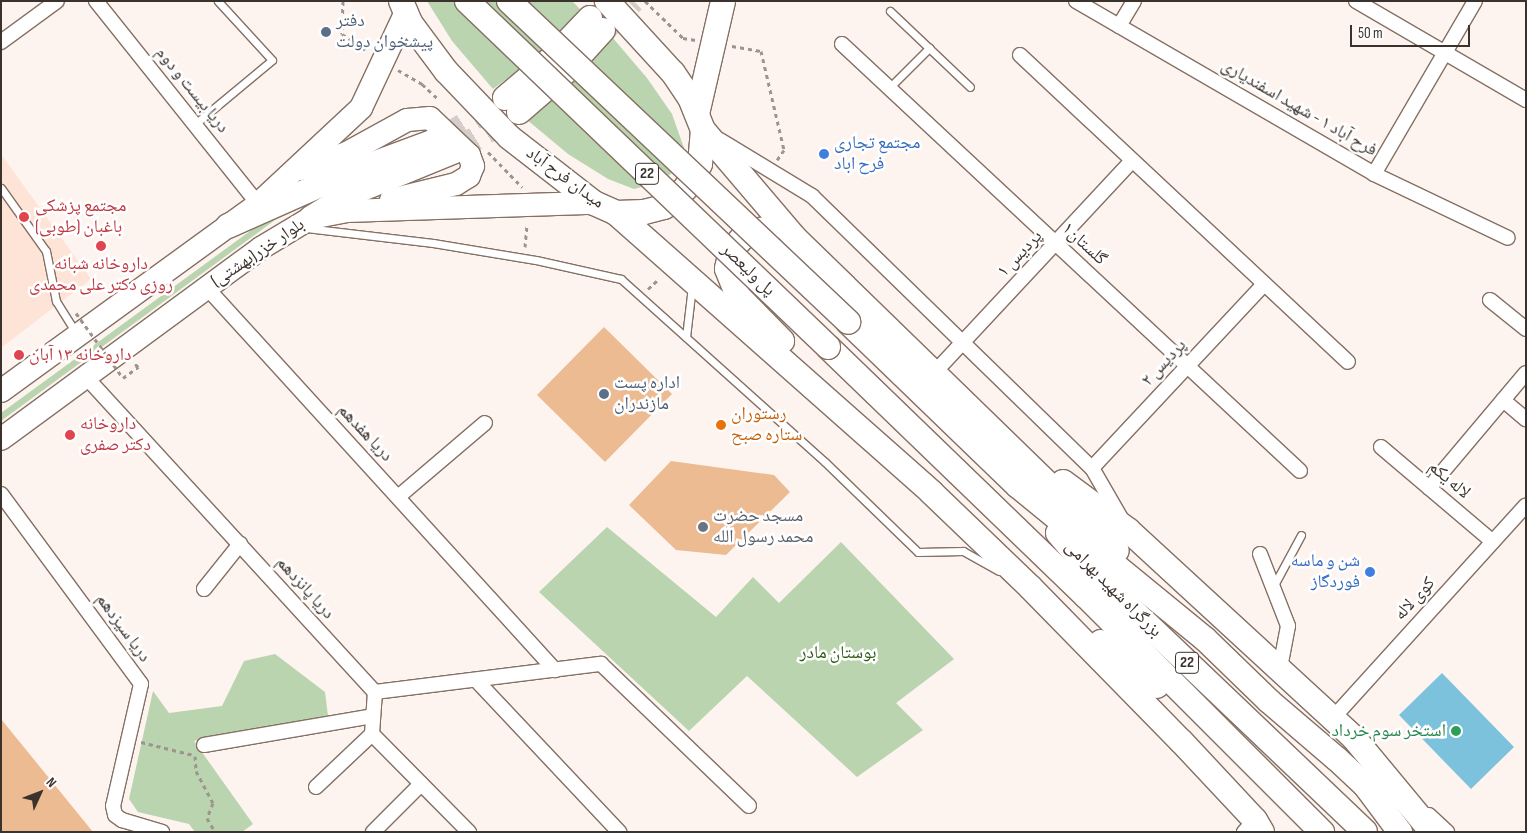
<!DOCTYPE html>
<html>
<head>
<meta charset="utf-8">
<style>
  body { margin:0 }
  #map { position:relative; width:1527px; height:833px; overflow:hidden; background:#fef4ef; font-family:"Sofia Sans Condensed","Noto Naskh Arabic",sans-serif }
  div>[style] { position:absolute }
  .built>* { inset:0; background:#fee4d7 }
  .green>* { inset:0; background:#b9d4af }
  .water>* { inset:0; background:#7dc2dc }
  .building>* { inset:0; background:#ecbb92 }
  .trunk-tunnel>* { height:24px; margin-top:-12px; transform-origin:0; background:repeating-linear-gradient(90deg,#d7cdc8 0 24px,transparent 0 36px) }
  .path>* { height:3px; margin-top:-1.5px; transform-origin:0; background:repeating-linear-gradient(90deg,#9e948f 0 4px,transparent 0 8px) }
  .roads { filter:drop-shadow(1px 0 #857064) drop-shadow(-1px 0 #857064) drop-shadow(0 1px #857064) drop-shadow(0 -1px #857064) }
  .service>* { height:7px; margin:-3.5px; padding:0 3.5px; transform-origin:3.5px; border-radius:3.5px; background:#fff }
  .minor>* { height:14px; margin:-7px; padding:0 7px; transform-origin:7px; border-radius:7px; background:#fff }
  .primary>* { height:22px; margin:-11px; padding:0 11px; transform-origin:11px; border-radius:11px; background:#fff }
  .trunk>* { height:24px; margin:-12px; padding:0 12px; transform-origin:12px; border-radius:12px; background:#fff }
  .path-bridge>* { height:3px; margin-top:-1.5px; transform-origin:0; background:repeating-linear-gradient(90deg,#9e948f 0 4px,transparent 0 8px) }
  .bridges { filter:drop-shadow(1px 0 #857064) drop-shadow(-1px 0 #857064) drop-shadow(0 1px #857064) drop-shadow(0 -1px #857064) }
  .trunk-bridge>* { height:24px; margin:-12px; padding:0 12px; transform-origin:12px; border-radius:12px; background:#fff }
  .dots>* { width:14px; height:14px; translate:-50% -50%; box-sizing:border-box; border:2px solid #fff; border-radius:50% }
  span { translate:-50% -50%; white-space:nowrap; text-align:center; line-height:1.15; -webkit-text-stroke:5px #fff; paint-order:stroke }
  .shield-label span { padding:1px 4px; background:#fff; border:1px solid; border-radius:4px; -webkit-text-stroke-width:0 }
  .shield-label { font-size:16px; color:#3c322d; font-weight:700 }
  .service-label { font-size:18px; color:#4e5e75 }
  .left { translate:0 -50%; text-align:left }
  .street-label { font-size:18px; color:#3c322d }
  .shop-label { font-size:18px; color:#366cbe }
  .right { translate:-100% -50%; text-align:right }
  .health-label { font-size:18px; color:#be3a42 }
  .food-label { font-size:18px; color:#c56008 }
  .worship-label { font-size:18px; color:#5b616d }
  .park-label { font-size:18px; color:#2d5915 }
  .leisure-label { font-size:18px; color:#27864d }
  .frame { position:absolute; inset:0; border:2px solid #3c322d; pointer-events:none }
  .north { position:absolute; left:15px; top:768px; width:50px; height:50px; -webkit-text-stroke:4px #fff; paint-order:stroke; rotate:47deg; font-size:14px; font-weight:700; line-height:20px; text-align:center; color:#3c322d }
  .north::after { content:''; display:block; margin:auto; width:18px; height:22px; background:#3c322d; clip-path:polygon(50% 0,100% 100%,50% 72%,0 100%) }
  .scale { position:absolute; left:1350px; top:25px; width:120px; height:22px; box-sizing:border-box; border:2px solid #3c322d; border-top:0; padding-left:6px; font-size:15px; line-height:18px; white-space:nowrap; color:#3c322d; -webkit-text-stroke:4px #fff; paint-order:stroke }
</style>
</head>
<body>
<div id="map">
  <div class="built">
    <i style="clip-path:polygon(1px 154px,91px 279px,1px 348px)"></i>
  </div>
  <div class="green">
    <i style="clip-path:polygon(427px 1px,572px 1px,580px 9px,541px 53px,493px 89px,452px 41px)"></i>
    <i style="clip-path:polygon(612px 37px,647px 78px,672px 114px,684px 148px,678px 169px,657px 183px,634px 189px,608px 179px,568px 154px,526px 119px)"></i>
    <i style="clip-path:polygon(336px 192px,275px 220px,1px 421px,1px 413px,272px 215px,306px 196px)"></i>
    <i style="clip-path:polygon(607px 527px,716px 617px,753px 577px,779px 603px,841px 542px,954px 659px,896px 703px,923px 730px,857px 777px,747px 676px,689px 731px,539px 592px)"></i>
    <i style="clip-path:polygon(275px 654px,325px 692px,328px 716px,194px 741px,253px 824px,242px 832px,195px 832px,189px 824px,138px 812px,129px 799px,153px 691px,169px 713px,222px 706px,244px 661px)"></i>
  </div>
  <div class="water">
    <i style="clip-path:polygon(1442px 673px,1514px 747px,1471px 789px,1399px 715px)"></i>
  </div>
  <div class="building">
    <i style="clip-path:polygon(604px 327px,672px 394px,605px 462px,537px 395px)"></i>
    <i style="clip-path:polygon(671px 461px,774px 475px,790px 492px,726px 555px,676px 550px,629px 505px)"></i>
    <i style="clip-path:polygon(1px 719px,93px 832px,1px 832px)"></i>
  </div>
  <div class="trunk-tunnel">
    <i style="left:605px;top:29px;width:40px;rotate:-45deg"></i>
    <i style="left:443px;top:138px;width:69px;rotate:-32.5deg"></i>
    <i style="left:455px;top:151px;width:75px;rotate:-31.4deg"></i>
  </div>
  <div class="path">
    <i style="left:343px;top:1px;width:33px;rotate:92deg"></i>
    <i style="left:342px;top:34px;width:30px;rotate:34deg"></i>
    <i style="left:645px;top:1px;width:53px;rotate:44.2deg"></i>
    <i style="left:683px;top:38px;width:13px;rotate:9deg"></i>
    <i style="left:732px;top:46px;width:29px;rotate:10deg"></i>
    <i style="left:761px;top:51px;width:102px;rotate:76.9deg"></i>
    <i style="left:784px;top:150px;width:12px;rotate:125deg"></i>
    <i style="left:398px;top:70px;width:28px;rotate:30deg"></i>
    <i style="left:422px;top:84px;width:23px;rotate:43deg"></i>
    <i style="left:488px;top:152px;width:49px;rotate:45.8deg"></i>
    <i style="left:525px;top:247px;width:23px;rotate:-85deg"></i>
    <i style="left:648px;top:289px;width:16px;rotate:-43deg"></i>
    <i style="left:123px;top:378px;width:19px;rotate:-36deg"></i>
    <i style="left:138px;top:367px;width:6px;rotate:-129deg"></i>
    <i style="left:141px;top:742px;width:54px;rotate:14deg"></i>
    <i style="left:195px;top:756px;width:15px;rotate:86deg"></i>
    <i style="left:196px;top:771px;width:36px;rotate:62deg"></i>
    <i style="left:213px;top:803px;width:16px;rotate:112deg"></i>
    <i style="left:207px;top:818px;width:16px;rotate:60deg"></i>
  </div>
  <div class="roads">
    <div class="service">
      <i style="left:890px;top:11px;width:110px;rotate:43.5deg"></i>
      <i style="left:889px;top:88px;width:57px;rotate:-45deg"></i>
      <i style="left:195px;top:124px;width:100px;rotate:-39.7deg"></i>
      <i style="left:272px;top:60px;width:80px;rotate:-132.5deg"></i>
      <i style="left:1px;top:188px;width:77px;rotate:54.5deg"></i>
      <i style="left:46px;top:251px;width:51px;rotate:78.7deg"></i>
      <i style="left:56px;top:301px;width:38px;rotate:58deg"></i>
      <i style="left:306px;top:228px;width:128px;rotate:6.7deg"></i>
      <i style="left:433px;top:243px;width:104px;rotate:9.4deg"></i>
      <i style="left:536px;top:260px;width:87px;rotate:12.6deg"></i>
      <i style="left:621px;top:279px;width:274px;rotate:41.9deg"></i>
      <i style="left:825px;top:462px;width:129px;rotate:44.1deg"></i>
      <i style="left:918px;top:552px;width:45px;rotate:-1.3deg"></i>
      <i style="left:963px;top:551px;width:41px;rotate:29.1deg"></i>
      <i style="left:686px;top:337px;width:51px;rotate:-83.3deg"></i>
      <i style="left:1273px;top:587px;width:59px;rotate:-61.7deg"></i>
    </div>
    <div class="minor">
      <i style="left:96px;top:1px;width:260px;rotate:51.4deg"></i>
      <i style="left:1076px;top:1px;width:345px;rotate:30.1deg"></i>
      <i style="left:1374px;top:174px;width:148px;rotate:25.5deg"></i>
      <i style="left:1356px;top:1px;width:197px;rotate:30.2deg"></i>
      <i style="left:1119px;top:26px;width:29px;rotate:-59deg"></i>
      <i style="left:1px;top:42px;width:69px;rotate:-36.2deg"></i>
      <i style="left:842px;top:44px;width:626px;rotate:42.99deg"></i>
      <i style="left:1020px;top:55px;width:449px;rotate:43.1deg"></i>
      <i style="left:720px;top:140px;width:108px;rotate:31.3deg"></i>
      <i style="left:812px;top:196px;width:390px;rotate:44.2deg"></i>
      <i style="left:1092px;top:468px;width:60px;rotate:60deg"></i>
      <i style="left:1374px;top:174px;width:200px;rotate:-59.7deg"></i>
      <i style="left:207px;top:288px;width:517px;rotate:47.67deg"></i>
      <i style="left:1490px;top:300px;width:46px;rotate:38.9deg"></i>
      <i style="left:935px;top:372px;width:289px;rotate:-47deg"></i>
      <i style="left:86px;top:377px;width:427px;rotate:47.5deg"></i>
      <i style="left:375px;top:692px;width:42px;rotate:94.1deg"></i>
      <i style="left:372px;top:734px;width:138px;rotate:45.3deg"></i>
      <i style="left:1503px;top:400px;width:30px;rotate:40deg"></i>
      <i style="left:1381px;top:447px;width:145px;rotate:40.3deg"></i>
      <i style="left:1092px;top:468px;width:252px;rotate:-46.9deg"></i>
      <i style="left:1429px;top:488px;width:150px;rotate:-49.9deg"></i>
      <i style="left:1px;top:494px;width:236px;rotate:53.6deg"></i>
      <i style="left:141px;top:684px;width:125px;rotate:102.9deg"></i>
      <i style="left:113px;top:806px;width:9px;rotate:77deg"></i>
      <i style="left:115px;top:815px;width:9px;rotate:36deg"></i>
      <i style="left:122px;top:820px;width:42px;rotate:16.7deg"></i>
      <i style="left:398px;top:497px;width:114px;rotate:-40.4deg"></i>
      <i style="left:1260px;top:554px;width:77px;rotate:68.7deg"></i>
      <i style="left:1288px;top:626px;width:43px;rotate:100.8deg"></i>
      <i style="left:204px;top:589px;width:58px;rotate:-51.3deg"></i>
      <i style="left:476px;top:680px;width:209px;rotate:46.7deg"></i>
      <i style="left:375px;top:692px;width:228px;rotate:-7.1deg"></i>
      <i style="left:601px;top:664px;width:205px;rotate:43.8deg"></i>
      <i style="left:1333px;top:718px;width:287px;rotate:-47.8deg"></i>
      <i style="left:204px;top:745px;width:171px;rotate:-9.7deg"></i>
      <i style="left:316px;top:787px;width:77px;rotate:-43.4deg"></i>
      <i style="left:1429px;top:815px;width:25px;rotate:43deg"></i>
      <i style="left:373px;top:832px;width:68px;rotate:-45deg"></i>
      <i style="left:1244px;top:832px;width:16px;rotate:-47deg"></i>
    </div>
    <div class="primary">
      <i style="left:300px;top:169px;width:50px;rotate:-18.8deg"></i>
      <i style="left:347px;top:153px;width:68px;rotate:-28.8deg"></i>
      <i style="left:407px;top:120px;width:23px;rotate:-5deg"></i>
      <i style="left:430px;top:118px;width:54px;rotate:43.5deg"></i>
      <i style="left:469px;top:155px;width:12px;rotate:70deg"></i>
      <i style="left:473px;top:166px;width:11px;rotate:112deg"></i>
      <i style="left:469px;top:176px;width:15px;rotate:148deg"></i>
      <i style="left:456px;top:184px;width:67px;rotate:166.2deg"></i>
      <i style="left:1px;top:391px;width:318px;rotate:-36deg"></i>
      <i style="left:258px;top:204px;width:141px;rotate:-43deg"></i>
      <i style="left:361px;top:108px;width:106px;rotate:-64.9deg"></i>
      <i style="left:1px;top:439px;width:323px;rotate:-36.3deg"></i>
      <i style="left:261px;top:248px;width:58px;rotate:-31deg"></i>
      <i style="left:311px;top:218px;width:37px;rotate:-11deg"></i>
      <i style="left:347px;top:211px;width:247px;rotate:-1.9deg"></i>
    </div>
    <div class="trunk">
      <i style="left:401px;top:1px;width:25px;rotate:67deg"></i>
      <i style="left:411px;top:24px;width:59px;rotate:53.3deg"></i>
      <i style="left:446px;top:71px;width:91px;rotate:46.3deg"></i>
      <i style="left:509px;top:137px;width:108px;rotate:37.8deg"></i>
      <i style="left:594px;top:203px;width:24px;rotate:24deg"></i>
      <i style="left:616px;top:213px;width:28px;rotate:-2deg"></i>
      <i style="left:644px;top:212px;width:21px;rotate:-14deg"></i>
      <i style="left:664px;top:207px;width:28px;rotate:-41deg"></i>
      <i style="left:685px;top:189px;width:29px;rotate:-59deg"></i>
      <i style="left:700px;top:164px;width:34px;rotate:-85deg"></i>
      <i style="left:703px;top:130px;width:35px;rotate:-112deg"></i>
      <i style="left:690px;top:98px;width:30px;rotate:-124deg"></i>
      <i style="left:673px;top:73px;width:98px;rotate:-132.5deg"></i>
      <i style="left:505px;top:98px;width:59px;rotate:-40.2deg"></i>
      <i style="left:550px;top:60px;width:58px;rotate:-46.4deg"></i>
      <i style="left:519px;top:112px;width:60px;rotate:-40.9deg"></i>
      <i style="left:564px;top:73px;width:58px;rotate:-47.8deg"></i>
      <i style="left:697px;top:114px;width:116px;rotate:-77deg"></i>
      <i style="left:703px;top:130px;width:140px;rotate:49.6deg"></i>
      <i style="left:794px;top:237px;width:450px;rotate:44.2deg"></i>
      <i style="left:616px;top:213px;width:421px;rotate:41.5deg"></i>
      <i style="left:931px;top:492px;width:137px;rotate:43.8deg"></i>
      <i style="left:1030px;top:587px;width:216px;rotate:45.6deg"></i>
      <i style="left:1181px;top:741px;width:108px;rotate:46.9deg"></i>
      <i style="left:1255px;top:820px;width:14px;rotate:60deg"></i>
      <i style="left:311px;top:218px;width:46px;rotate:-31.6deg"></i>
      <i style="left:350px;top:194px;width:113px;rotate:-22.3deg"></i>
      <i style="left:228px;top:226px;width:120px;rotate:-24deg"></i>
      <i style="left:338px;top:177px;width:112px;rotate:-20.4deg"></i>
      <i style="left:771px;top:229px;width:16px;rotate:176deg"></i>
      <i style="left:755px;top:230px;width:15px;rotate:148deg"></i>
      <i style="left:742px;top:238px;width:17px;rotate:130deg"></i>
      <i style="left:731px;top:251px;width:18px;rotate:103deg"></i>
      <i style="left:727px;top:269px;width:29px;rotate:68deg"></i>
      <i style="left:738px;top:296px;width:63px;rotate:45.6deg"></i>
      <i style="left:848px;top:322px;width:236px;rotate:44deg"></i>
      <i style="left:1018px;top:486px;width:242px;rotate:39.3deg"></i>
      <i style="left:1205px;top:639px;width:89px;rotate:44.1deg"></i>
      <i style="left:1269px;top:701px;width:89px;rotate:40.5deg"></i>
      <i style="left:1337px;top:759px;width:38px;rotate:43deg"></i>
      <i style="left:1365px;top:785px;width:59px;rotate:53.3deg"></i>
      <i style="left:828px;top:347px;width:359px;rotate:44deg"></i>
      <i style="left:1086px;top:596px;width:334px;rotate:45deg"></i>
      <i style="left:1063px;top:482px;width:81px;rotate:36.4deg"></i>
      <i style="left:1128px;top:530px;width:307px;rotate:42.6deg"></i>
      <i style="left:1354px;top:738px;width:122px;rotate:50.3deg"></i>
      <i style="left:1058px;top:533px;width:43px;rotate:49.7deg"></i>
      <i style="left:1086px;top:566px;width:385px;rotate:43.6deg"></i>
      <i style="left:1101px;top:642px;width:71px;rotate:38.2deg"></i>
    </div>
  </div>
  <div class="path-bridge">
    <i style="left:76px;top:313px;width:80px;rotate:54.1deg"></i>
  </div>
  <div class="bridges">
    <div class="trunk-bridge">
      <i style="left:467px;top:1px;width:500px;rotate:43.78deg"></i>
      <i style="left:509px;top:1px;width:467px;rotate:43.4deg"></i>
    </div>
  </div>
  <div class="dots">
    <i style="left:326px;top:32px;background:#5c6f8a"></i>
    <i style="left:824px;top:154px;background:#3f7fe0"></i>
    <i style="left:24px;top:217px;background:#e0444e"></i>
    <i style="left:101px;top:246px;background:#e0444e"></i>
    <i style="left:19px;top:355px;background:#e0444e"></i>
    <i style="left:604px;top:394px;background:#5c6f8a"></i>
    <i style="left:721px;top:425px;background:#e8710a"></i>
    <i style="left:70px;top:435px;background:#e0444e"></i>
    <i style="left:703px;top:527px;background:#6b7280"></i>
    <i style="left:1370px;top:572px;background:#3f7fe0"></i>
    <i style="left:1456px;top:731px;background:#2e9e5b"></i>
  </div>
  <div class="shield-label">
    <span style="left:647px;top:174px">22</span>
    <span style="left:1187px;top:663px">22</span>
  </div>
  <div class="service-label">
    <span class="left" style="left:336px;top:32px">دفتر<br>پیشخوان دولت</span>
    <span class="left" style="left:614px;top:394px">اداره پست<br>مازندران</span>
  </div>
  <div class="street-label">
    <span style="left:192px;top:90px;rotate:51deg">دریا بیست و دوم</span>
    <span style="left:1299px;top:108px;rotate:30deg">فرح آباد ۱ - شهید اسفندیاری</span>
    <span style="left:565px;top:178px;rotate:36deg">میدان فرح آباد</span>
    <span style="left:1084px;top:244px;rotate:43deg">گلستان۱</span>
    <span style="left:258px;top:253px;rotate:-34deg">بلوار خزر(بهشتی)</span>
    <span style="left:1020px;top:254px;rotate:-47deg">پردیس ۱</span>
    <span style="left:748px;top:270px;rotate:44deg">پل ولیعصر</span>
    <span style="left:1164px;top:363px;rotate:-47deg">پردیس ۲</span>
    <span style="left:365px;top:433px;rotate:47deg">دریا هفدهم</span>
    <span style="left:1449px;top:480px;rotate:40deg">لاله یکم</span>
    <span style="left:305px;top:588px;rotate:48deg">دریا پانزدهم</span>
    <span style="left:1113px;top:589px;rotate:45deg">بزرگراه شهید بهرامی</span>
    <span style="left:1415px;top:599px;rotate:-48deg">کوی لاله</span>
    <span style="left:123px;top:628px;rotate:54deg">دریا سیزدهم</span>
  </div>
  <div class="shop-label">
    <span class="left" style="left:834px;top:154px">مجتمع تجاری<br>فرح اباد</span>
    <span class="right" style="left:1360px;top:572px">شن و ماسه<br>فوردگاز</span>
  </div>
  <div class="health-label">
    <span class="left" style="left:35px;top:217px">مجتمع پزشکی<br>باغبان (طوبی)</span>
    <span style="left:101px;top:275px">داروخانه شبانه<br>روزی دکتر علی محمدی</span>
    <span class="left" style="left:29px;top:355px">داروخانه ١٣ آبان</span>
    <span class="left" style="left:80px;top:435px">داروخانه<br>دکتر صفری</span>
  </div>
  <div class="food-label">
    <span class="left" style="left:731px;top:425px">رستوران<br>ستاره صبح</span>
  </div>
  <div class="worship-label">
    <span class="left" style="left:713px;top:527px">مسجد حضرت<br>محمد رسول الله</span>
  </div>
  <div class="park-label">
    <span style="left:838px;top:653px">بوستان مادر</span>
  </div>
  <div class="leisure-label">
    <span class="right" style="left:1446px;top:731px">استخر سوم خرداد</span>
  </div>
  <div class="frame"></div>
  <div class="north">N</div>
  <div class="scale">50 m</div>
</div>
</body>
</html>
